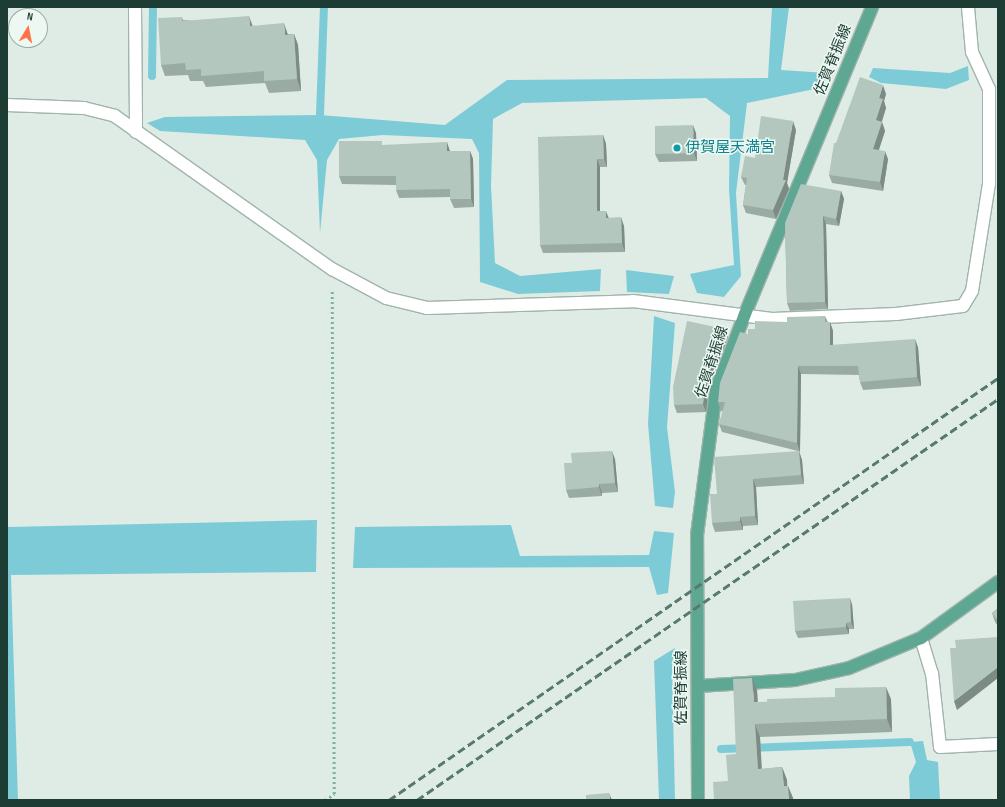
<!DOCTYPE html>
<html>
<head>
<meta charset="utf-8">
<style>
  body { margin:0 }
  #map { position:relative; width:1005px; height:807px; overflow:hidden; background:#deece5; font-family:"Sofia Sans Condensed","Noto Sans JP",sans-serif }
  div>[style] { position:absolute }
  .water>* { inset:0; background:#7ecbd8 }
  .stream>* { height:8px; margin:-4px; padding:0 4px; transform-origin:4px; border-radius:4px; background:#7ecbd8 }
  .path>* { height:2.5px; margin-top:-1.25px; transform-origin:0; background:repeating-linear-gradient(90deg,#7ab3a1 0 2px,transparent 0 5px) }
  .roads { filter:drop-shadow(1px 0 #a0b4ac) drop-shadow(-1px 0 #a0b4ac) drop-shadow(0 1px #a0b4ac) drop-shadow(0 -1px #a0b4ac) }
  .minor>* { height:12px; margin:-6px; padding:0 6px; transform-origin:6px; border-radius:6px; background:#fff }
  .major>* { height:12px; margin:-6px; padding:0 6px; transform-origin:6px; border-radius:6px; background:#5da793 }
  .rail>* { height:3px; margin-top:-1.5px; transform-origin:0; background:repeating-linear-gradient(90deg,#577970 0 8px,transparent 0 12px) }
  .wall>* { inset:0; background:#9aaba3 }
  .shaded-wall>* { inset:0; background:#7d8b85 }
  .building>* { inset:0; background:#b3c7be }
  .dots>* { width:11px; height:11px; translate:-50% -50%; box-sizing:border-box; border:2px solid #eef8f3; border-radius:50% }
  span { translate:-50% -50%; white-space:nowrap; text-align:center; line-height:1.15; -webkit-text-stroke:3px #eef8f3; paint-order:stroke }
  .street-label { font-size:15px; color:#1d3d34 }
  .culture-label { font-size:15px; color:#0d838f }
  .left { translate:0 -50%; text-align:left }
  .frame { position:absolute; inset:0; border:8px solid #1d3d34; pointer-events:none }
  .north { position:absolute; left:8px; top:8px; width:40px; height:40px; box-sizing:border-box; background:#eef8f3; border:1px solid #9aada7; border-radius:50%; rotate:10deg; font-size:11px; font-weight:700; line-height:16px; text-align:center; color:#1d3d34 }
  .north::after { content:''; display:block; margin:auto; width:14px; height:18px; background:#ff7348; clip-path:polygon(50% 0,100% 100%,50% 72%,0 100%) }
</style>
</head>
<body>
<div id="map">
  <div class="water">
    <i style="clip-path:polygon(772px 7px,789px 7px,781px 70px,827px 73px,824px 87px,747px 103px,736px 193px,741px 276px,724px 297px,697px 293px,690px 274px,734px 265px,729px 189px,730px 116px,706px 98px,522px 103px,493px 119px,491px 186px,495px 263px,520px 276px,601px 269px,600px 291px,518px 294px,480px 282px,479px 153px,472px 139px,383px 135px,339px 139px,327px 160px,320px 233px,317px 160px,305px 140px,160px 131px,147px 123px,165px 117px,320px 115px,445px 125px,507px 80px,768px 78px)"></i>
    <i style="clip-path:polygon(968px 66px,969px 80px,946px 89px,881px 83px,869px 77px,873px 68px,950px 73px)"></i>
    <i style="clip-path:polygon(626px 270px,674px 276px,669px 294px,627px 292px)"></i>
    <i style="clip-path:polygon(654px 316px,675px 323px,667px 427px,675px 492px,673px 508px,655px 506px,648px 424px)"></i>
    <i style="clip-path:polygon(317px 520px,316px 572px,11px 575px,18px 800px,8px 800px,7px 527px)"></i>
    <i style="clip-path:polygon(511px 525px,520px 556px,649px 555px,654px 531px,674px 533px,668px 593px,657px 595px,649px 567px,353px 568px,355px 527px)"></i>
    <i style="clip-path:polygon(675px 648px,672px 667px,675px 800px,659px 800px,654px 661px)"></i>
    <i style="clip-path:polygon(923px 741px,927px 760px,938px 762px,940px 800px,910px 800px,909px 776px,916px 762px,910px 742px)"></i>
  </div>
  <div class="stream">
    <i style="left:152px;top:76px;width:69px;rotate:-89.2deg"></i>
    <i style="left:320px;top:115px;width:108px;rotate:-87.9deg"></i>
    <i style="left:721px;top:749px;width:189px;rotate:-2.1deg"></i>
  </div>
  <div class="path">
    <i style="left:325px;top:800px;width:11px;rotate:-34deg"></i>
    <i style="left:334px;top:794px;width:503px;rotate:-90.23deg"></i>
  </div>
  <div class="roads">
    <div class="minor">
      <i style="left:135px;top:7px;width:125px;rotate:89.5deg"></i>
      <i style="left:7px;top:105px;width:77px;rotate:2.2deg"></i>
      <i style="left:84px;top:108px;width:32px;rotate:14deg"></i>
      <i style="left:115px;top:116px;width:266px;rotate:35.2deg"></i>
      <i style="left:332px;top:269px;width:61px;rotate:28.2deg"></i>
      <i style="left:386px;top:298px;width:42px;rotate:13.7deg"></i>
      <i style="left:427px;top:308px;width:206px;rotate:-1.9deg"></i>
      <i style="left:633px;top:301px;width:140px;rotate:7.4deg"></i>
      <i style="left:772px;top:319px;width:124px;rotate:-2.3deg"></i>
      <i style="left:896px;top:314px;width:67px;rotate:-6.8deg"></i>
      <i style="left:963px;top:306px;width:17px;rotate:-59deg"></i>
      <i style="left:972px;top:291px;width:108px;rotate:-81deg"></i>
      <i style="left:989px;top:184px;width:95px;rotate:-90deg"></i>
      <i style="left:989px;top:89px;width:41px;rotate:-114.7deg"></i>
      <i style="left:972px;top:52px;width:45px;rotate:-95.1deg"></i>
      <i style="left:921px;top:638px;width:37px;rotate:73deg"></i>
      <i style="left:932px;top:673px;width:74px;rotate:83.8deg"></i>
      <i style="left:940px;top:747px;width:58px;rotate:-3deg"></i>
    </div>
    <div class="major">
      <i style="left:698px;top:686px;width:97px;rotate:-3.5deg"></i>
      <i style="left:795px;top:680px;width:55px;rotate:-12.5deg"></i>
      <i style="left:849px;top:668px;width:78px;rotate:-22.6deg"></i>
      <i style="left:921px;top:638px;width:95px;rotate:-36deg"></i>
      <i style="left:698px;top:800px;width:265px;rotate:-90.2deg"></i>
      <i style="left:697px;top:535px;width:146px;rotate:-82.5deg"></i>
      <i style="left:716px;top:390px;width:81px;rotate:-69.1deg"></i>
      <i style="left:745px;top:314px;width:332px;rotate:-67.5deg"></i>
    </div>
  </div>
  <div class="rail">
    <i style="left:389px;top:800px;width:741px;rotate:-34.72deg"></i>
    <i style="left:417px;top:800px;width:706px;rotate:-34.61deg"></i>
  </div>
  <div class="wall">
    <i style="clip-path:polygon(979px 7px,998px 7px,998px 8px,980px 8px)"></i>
    <i style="clip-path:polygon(182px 17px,183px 20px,253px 26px,288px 34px,294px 34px,298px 45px,301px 91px,269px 93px,265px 83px,206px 87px,203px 81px,190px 81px,188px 75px,165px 76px,161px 65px)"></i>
    <i style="clip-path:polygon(886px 94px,884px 101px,886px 108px,882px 122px,885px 131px,879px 150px,888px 159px,883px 191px,832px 183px,829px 175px,836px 143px)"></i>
    <i style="clip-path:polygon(796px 130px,787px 183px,789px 189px,776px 219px,746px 213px,743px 205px,746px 185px,745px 185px,741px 177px,755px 158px)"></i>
    <i style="clip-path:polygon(696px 133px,697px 161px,659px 162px,655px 154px)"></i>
    <i style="clip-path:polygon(603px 135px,606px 144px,607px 167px,600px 167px,600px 211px,609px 218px,624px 226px,625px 252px,543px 253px,540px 245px)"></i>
    <i style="clip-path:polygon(383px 145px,450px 151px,470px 151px,473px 159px,474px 207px,454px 208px,450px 199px,450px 197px,399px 198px,396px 190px,396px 185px,342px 184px,339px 176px)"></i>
    <i style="clip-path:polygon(841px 191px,844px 199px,839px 226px,826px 224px,828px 309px,790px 311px,787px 303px,785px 223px)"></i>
    <i style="clip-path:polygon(825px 316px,828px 322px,830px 322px,833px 331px,833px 345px,918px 347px,921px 386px,863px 390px,860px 382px,859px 375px,801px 374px,800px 452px,799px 451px,802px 460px,804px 484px,756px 487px,758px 525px,743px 526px,743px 530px,715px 532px,712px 523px,717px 494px,798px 451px,722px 432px,719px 424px,723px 411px,721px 411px,718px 402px,748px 334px,755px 329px,787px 322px)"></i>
    <i style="clip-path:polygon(728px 337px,709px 387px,706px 412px,677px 413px,674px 405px)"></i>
    <i style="clip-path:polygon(615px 459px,618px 492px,602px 493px,602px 496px,569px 498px,566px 490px)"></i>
    <i style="clip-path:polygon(852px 604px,854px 629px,849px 629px,849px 634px,798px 638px,795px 631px)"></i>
    <i style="clip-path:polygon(998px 608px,998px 626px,995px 622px,992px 613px)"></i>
    <i style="clip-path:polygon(757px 690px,758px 702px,891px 699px,892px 732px,760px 737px,762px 769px,782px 767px,787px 780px,787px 786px,788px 786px,793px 798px,728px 781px)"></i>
  </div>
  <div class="shaded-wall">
    <i style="clip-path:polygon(249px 16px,253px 27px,250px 26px)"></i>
    <i style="clip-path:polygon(284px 23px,288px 35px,285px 35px)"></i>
    <i style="clip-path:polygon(294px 34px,298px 45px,301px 91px,297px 79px)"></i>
    <i style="clip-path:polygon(883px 85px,886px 94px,884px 101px,886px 108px,879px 129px,876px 120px,879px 98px)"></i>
    <i style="clip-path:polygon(793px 121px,796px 130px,787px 183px,789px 189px,776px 219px,773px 210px,783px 180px)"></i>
    <i style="clip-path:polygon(882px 122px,885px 131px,876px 158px,873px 149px)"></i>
    <i style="clip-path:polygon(693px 125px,696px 133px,697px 161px,694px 153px)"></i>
    <i style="clip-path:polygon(603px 135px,606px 144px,607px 167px,604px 159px)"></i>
    <i style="clip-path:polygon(447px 142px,450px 151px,447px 151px)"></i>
    <i style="clip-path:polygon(470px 151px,473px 159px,474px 207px,471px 199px)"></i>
    <i style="clip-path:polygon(885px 151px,888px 159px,883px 191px,880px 182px)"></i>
    <i style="clip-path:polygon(597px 159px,600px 167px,600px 219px,597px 211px)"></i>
    <i style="clip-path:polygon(841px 191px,844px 199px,839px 226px,836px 219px)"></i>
    <i style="clip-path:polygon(606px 211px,609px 219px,606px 218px)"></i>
    <i style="clip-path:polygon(823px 216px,826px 224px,828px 309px,825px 302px)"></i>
    <i style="clip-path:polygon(621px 217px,624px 226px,625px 252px,622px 243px)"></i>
    <i style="clip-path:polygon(830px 322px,833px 331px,833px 354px,830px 345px)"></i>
    <i style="clip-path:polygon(725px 329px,728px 337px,709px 387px,706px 412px,703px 404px,706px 380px)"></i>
    <i style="clip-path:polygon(915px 339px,918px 347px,921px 386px,917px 377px)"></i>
    <i style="clip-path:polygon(798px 366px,801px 374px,800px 452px,797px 443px)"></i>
    <i style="clip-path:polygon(612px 451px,615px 459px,618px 492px,615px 483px)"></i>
    <i style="clip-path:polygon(799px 451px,802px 460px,804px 484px,801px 475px)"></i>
    <i style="clip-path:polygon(753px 479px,756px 487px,758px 525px,755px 516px)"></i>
    <i style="clip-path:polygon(599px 484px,602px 493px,602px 496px,599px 487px)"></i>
    <i style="clip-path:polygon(740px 517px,743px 526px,743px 530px,740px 521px)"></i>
    <i style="clip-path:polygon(850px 598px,852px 604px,854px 629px,851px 622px)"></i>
    <i style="clip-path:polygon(846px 623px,849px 629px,849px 634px,846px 627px)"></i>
    <i style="clip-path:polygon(998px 667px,998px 678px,957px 710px,954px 701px)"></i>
    <i style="clip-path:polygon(752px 678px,757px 690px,758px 715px,754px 702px)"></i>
    <i style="clip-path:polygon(886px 687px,891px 699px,892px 732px,887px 719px)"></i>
    <i style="clip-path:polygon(755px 724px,760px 737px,762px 781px,758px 769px)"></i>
    <i style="clip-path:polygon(782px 767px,787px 780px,788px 798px,784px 786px)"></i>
    <i style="clip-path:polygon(788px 786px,793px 798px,793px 800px,789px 800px)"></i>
    <i style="clip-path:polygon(609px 793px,612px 800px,610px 800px)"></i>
  </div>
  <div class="building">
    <i style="clip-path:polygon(249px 16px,250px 26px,284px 23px,285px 35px,294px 34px,297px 79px,264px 81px,264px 71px,201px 76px,201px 69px,186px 70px,185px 63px,161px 65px,158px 18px,182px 17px,182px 21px)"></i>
    <i style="clip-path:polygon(860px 77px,883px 85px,879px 98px,883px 99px,876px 120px,882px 122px,873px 149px,885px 151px,880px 182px,829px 175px,834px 143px,836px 143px)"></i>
    <i style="clip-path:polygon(761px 116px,793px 121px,783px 180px,786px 180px,773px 210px,743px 205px,747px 178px,741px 177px,745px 156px,755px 158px)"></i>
    <i style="clip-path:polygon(693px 125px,694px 153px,655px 154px,655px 126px)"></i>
    <i style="clip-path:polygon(603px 135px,604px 159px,597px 159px,597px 211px,606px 211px,606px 218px,621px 217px,622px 243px,540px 245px,538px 137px)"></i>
    <i style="clip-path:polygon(339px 141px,382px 141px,382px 145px,447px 142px,447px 151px,470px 151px,471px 199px,450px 199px,450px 189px,396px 190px,396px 176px,339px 176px)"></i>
    <i style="clip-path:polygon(801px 184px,841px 191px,836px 219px,823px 216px,825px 302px,787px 303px,785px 223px)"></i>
    <i style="clip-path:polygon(825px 316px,825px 322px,830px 322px,830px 345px,915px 339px,917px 377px,860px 382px,858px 366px,798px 366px,797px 443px,719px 424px,725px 402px,718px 402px,720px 383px,740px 332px,748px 334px,748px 329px,755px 329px,755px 321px,787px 322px,787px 317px)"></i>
    <i style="clip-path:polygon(687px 321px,725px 329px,706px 380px,703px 404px,674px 405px,673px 387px)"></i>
    <i style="clip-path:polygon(612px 451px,615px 483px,599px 484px,599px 487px,566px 490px,564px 463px,572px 463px,571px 453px)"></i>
    <i style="clip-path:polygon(799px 451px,801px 475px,753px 479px,755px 516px,740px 517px,740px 521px,712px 523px,710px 494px,717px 494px,714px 457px)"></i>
    <i style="clip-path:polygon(850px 598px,851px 622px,846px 623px,846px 627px,795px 631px,793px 601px)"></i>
    <i style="clip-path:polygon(998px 608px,998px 621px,992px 613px)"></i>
    <i style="clip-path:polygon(998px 637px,998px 667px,954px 701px,950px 648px,956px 648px,955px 640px)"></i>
    <i style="clip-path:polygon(752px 678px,754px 702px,767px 702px,767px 699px,835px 697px,835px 688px,886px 687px,887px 719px,755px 724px,758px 769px,782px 767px,784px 786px,788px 786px,789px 800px,714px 800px,713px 782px,728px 781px,726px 755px,736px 754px,733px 679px)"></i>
    <i style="clip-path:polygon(609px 793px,610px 800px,586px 800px,586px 795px)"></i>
  </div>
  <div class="dots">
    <i style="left:677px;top:148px;background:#0f9aa8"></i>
  </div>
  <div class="street-label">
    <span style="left:833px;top:60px;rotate:-68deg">佐賀脊振線</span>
    <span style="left:712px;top:362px;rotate:-72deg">佐賀脊振線</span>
    <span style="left:682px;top:688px;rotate:-90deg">佐賀脊振線</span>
  </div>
  <div class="culture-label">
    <span class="left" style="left:685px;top:148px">伊賀屋天満宮</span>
  </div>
  <div class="frame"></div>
  <div class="north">N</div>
</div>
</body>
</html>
